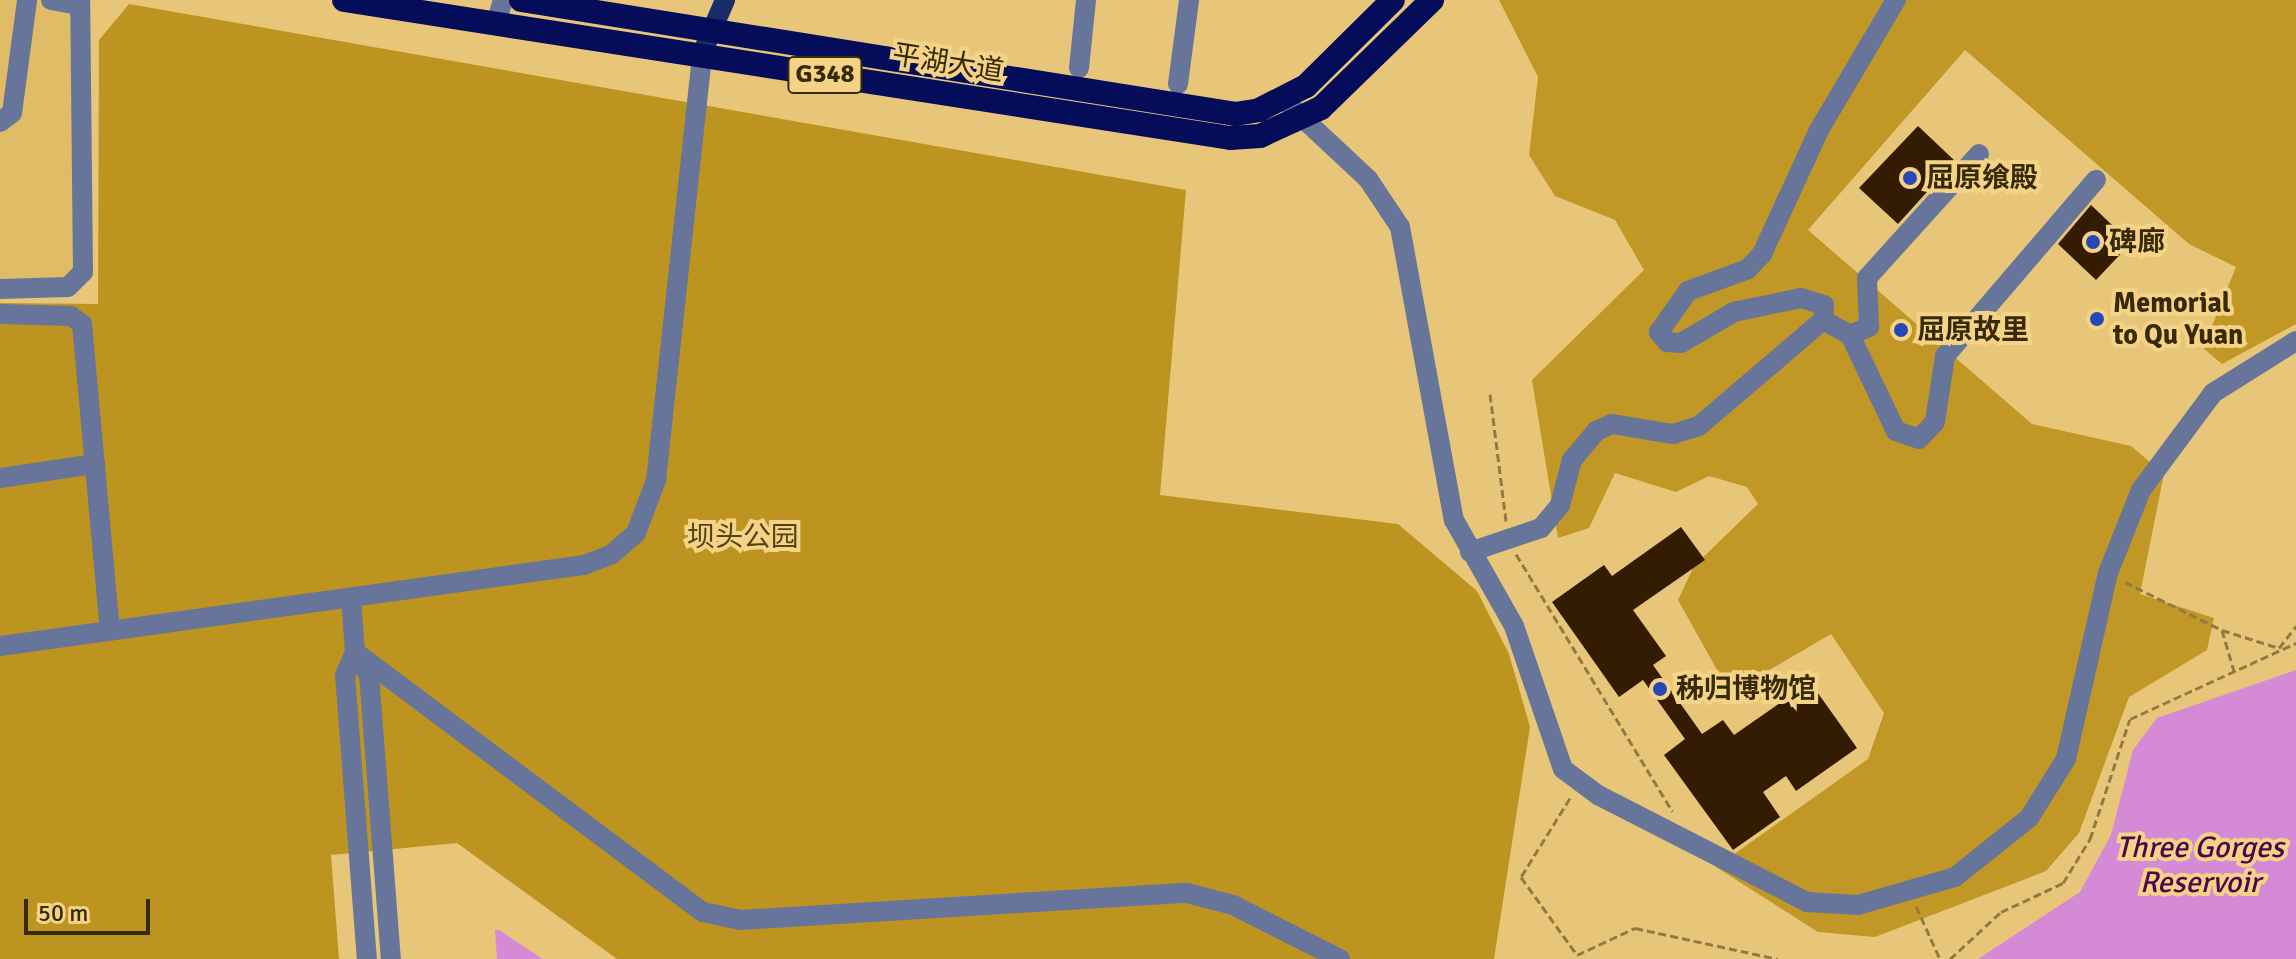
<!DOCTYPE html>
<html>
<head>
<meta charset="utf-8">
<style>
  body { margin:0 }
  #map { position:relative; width:2296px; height:959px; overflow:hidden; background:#e7c679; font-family:Signika,"Noto Sans SC",sans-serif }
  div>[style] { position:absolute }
  .built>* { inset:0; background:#e0bc66 }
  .green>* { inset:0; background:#be9421 }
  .forest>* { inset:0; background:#c19725 }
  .water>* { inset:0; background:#d48ad5 }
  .building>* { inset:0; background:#331c02 }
  .path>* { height:3px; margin-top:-1.5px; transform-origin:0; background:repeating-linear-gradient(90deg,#927a43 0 8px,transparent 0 12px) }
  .minor>* { height:20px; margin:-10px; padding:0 10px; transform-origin:10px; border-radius:10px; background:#667599 }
  .major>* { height:20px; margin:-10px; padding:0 10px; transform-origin:10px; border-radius:10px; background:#192d6b }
  .highway>* { height:24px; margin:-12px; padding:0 12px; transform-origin:12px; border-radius:12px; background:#050c59 }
  .dots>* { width:22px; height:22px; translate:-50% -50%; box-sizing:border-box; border:4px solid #f4d386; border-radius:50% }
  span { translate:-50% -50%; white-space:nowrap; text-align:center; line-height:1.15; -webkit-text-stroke:8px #f4d386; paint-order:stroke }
  .shield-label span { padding:2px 6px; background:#f4d386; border:2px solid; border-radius:6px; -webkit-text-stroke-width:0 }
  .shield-label { font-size:26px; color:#372a09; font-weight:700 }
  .street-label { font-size:28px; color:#372a09 }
  .poi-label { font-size:28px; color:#372a09; font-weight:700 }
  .left { translate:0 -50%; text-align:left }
  .park-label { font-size:28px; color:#554317 }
  .water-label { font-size:30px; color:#4c064e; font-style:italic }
  .scale { position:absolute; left:24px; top:899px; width:126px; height:36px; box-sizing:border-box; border:4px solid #372a09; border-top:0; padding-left:10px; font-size:24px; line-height:28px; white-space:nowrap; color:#372a09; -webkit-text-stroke:6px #f4d386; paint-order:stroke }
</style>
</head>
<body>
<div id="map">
  <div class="built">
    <i style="clip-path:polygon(0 0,69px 0,76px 269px,68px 281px,0 280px)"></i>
  </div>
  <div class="green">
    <i style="clip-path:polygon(129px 4px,1186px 190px,1160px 495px,1398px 524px,1477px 591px,1509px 654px,1530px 727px,1494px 959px,617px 959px,457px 843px,331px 855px,339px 959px,0 959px,0 303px,98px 304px,99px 40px)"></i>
  </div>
  <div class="forest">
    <i style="clip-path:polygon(1499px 0,2296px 0,2296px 324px,2222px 364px,2203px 348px,2236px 267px,2189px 244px,1965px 50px,1808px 230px,2032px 424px,2131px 446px,2164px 474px,2140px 594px,2214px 618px,2207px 650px,2129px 697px,2079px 833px,2046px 871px,1875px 937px,1818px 932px,1716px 867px,1868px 759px,1884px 713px,1831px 634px,1730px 693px,1678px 600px,1694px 566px,1758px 504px,1747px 487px,1709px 476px,1676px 492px,1615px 473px,1589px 528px,1558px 538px,1532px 380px,1644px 270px,1615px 220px,1555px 196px,1529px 155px,1538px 77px)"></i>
  </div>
  <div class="water">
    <i style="clip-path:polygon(2296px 670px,2296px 959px,1978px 959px,2080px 892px,2111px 835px,2133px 750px,2157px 718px)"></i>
    <i style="clip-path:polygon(495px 930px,499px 930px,543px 959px,497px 959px)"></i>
  </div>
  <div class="building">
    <i style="clip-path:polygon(1918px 126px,1955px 161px,1898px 224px,1859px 188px)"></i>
    <i style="clip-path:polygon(2091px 205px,2131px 243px,2096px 280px,2058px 244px)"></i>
    <i style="clip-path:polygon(1681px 527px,1705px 560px,1633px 610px,1666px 656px,1653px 665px,1702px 734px,1723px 720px,1734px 735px,1810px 682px,1857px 748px,1796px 791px,1786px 776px,1763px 792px,1780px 817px,1733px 850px,1664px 755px,1685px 739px,1643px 680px,1619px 697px,1552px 602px,1604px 565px,1612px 576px)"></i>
  </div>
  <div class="path">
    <i style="left:1490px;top:394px;width:128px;rotate:82.8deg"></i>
    <i style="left:1516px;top:554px;width:301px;rotate:58.7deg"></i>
    <i style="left:2125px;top:582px;width:108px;rotate:26.3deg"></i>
    <i style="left:2222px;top:630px;width:60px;rotate:17.5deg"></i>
    <i style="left:2279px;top:648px;width:28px;rotate:-52deg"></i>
    <i style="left:2222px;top:630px;width:43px;rotate:73.7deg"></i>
    <i style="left:1570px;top:798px;width:93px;rotate:121.8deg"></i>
    <i style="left:1521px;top:877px;width:96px;rotate:54.3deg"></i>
    <i style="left:1577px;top:955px;width:64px;rotate:-25deg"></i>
    <i style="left:1635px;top:928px;width:146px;rotate:12.2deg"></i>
    <i style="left:1916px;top:906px;width:58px;rotate:65.6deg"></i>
    <i style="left:1950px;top:959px;width:69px;rotate:-42.7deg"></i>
    <i style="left:2001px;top:912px;width:68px;rotate:-25.1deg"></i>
    <i style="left:2063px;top:883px;width:52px;rotate:-58.5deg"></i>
    <i style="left:2090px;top:839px;width:126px;rotate:-71.6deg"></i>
    <i style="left:2130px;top:719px;width:183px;rotate:-24.6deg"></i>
  </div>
  <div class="minor">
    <i style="left:51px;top:0;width:29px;rotate:10deg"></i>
    <i style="left:496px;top:24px;width:25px;rotate:-74deg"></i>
    <i style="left:1079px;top:68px;width:68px;rotate:-84.1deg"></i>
    <i style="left:1178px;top:84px;width:85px;rotate:-82.5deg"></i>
    <i style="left:1292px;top:108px;width:104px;rotate:43.1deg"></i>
    <i style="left:1368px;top:179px;width:58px;rotate:56.3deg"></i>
    <i style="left:1400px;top:227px;width:298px;rotate:79.6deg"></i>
    <i style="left:1454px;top:520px;width:122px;rotate:60.5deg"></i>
    <i style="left:1514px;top:626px;width:151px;rotate:71.1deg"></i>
    <i style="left:1563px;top:769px;width:44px;rotate:36.6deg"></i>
    <i style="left:1598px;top:795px;width:235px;rotate:27.1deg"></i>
    <i style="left:1807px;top:902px;width:51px;rotate:3.4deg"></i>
    <i style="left:1858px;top:905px;width:101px;rotate:-16.1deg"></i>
    <i style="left:1955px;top:877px;width:95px;rotate:-38.6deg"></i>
    <i style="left:2029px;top:818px;width:70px;rotate:-57.9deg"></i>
    <i style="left:2066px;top:759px;width:191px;rotate:-77.3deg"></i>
    <i style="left:2108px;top:573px;width:89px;rotate:-68.3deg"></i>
    <i style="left:2141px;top:490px;width:121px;rotate:-53.4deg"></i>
    <i style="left:2213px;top:393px;width:98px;rotate:-32.1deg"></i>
    <i style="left:0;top:122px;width:15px;rotate:-37deg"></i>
    <i style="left:12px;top:113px;width:114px;rotate:-82.4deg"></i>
    <i style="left:0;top:289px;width:68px;rotate:-1.7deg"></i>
    <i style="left:68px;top:287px;width:21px;rotate:-45deg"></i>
    <i style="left:83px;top:272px;width:272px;rotate:-90.6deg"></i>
    <i style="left:0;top:314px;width:71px;rotate:1.6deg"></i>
    <i style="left:71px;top:316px;width:14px;rotate:36deg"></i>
    <i style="left:82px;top:324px;width:308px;rotate:84.8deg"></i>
    <i style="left:1823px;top:320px;width:31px;rotate:29deg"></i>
    <i style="left:1850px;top:335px;width:106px;rotate:64.4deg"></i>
    <i style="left:1896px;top:431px;width:24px;rotate:19deg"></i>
    <i style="left:1919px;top:439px;width:23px;rotate:-47deg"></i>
    <i style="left:1935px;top:422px;width:67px;rotate:-81.4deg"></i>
    <i style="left:1945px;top:356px;width:232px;rotate:-49.4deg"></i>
    <i style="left:1850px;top:335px;width:21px;rotate:-23deg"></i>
    <i style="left:1869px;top:327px;width:49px;rotate:-92.3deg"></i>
    <i style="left:1867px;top:278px;width:167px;rotate:-47.9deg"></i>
    <i style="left:0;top:478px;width:96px;rotate:-8.4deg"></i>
    <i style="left:1470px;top:552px;width:75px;rotate:-18.7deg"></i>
    <i style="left:1541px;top:528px;width:30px;rotate:-50deg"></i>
    <i style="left:1560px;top:505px;width:47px;rotate:-75.1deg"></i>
    <i style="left:1572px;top:460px;width:38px;rotate:-50deg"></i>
    <i style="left:1596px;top:431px;width:17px;rotate:-24deg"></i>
    <i style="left:1612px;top:424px;width:62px;rotate:9.3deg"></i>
    <i style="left:1673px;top:434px;width:27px;rotate:-17deg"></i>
    <i style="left:1699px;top:426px;width:163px;rotate:-40.5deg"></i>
    <i style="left:1823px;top:320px;width:15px;rotate:-86deg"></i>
    <i style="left:1824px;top:305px;width:24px;rotate:-163deg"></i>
    <i style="left:1801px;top:298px;width:68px;rotate:168.2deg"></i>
    <i style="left:1734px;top:312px;width:61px;rotate:149.7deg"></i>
    <i style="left:1681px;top:343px;width:14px;rotate:-176deg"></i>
    <i style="left:1667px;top:342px;width:13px;rotate:-129deg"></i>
    <i style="left:1659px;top:332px;width:50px;rotate:-54.7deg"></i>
    <i style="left:1688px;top:291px;width:64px;rotate:-20.1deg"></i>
    <i style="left:1748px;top:269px;width:21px;rotate:-47deg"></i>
    <i style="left:1762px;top:254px;width:136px;rotate:-65.3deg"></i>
    <i style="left:1819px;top:130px;width:151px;rotate:-59.4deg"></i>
    <i style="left:351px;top:598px;width:54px;rotate:85.8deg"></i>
    <i style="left:355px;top:652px;width:27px;rotate:59deg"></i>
    <i style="left:369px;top:675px;width:285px;rotate:85.6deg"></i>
    <i style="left:0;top:646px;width:590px;rotate:-7.9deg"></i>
    <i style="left:584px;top:565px;width:30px;rotate:-21deg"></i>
    <i style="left:612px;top:554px;width:32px;rotate:-41deg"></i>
    <i style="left:636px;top:533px;width:57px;rotate:-69.3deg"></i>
    <i style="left:656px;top:480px;width:427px;rotate:-83.8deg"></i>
    <i style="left:355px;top:652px;width:434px;rotate:36.8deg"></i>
    <i style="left:703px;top:912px;width:38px;rotate:12deg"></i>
    <i style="left:740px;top:920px;width:448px;rotate:-3.5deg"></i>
    <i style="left:1187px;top:893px;width:48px;rotate:14.6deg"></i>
    <i style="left:1233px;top:905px;width:120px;rotate:26.8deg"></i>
    <i style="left:355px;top:652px;width:25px;rotate:113deg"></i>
    <i style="left:345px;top:675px;width:285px;rotate:85.6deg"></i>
  </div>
  <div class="major">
    <i style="left:706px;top:44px;width:48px;rotate:-66.6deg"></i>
  </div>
  <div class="highway">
    <i style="left:344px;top:0;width:897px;rotate:8.85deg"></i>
    <i style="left:1230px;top:138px;width:30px;rotate:-4deg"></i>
    <i style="left:1260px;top:136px;width:67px;rotate:-24.7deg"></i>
    <i style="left:1321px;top:108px;width:155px;rotate:-44.2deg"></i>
    <i style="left:521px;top:0;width:723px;rotate:9.07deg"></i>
    <i style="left:1235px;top:114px;width:24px;rotate:-9deg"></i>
    <i style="left:1259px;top:110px;width:53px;rotate:-27.1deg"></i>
    <i style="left:1306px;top:86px;width:122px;rotate:-44.7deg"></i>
  </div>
  <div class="dots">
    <i style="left:1910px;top:178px;background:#2848b7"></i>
    <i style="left:2093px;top:242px;background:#2848b7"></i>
    <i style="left:2097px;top:319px;background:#2848b7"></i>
    <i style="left:1901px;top:330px;background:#2848b7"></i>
    <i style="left:1660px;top:689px;background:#2848b7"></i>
  </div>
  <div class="shield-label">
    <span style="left:825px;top:75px">G348</span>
  </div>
  <div class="street-label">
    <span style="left:948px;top:63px;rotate:9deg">平湖大道</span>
  </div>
  <div class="poi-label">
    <span class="left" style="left:1926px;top:178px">屈原飨殿</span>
    <span class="left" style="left:2109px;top:242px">碑廊</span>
    <span class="left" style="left:2113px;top:319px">Memorial<br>to Qu Yuan</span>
    <span class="left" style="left:1917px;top:330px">屈原故里</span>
    <span class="left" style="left:1676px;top:689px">秭归博物馆</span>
  </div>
  <div class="park-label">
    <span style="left:743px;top:537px">坝头公园</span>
  </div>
  <div class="water-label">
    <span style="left:2200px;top:865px">Three Gorges<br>Reservoir</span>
  </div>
  <div class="scale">50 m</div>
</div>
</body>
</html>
